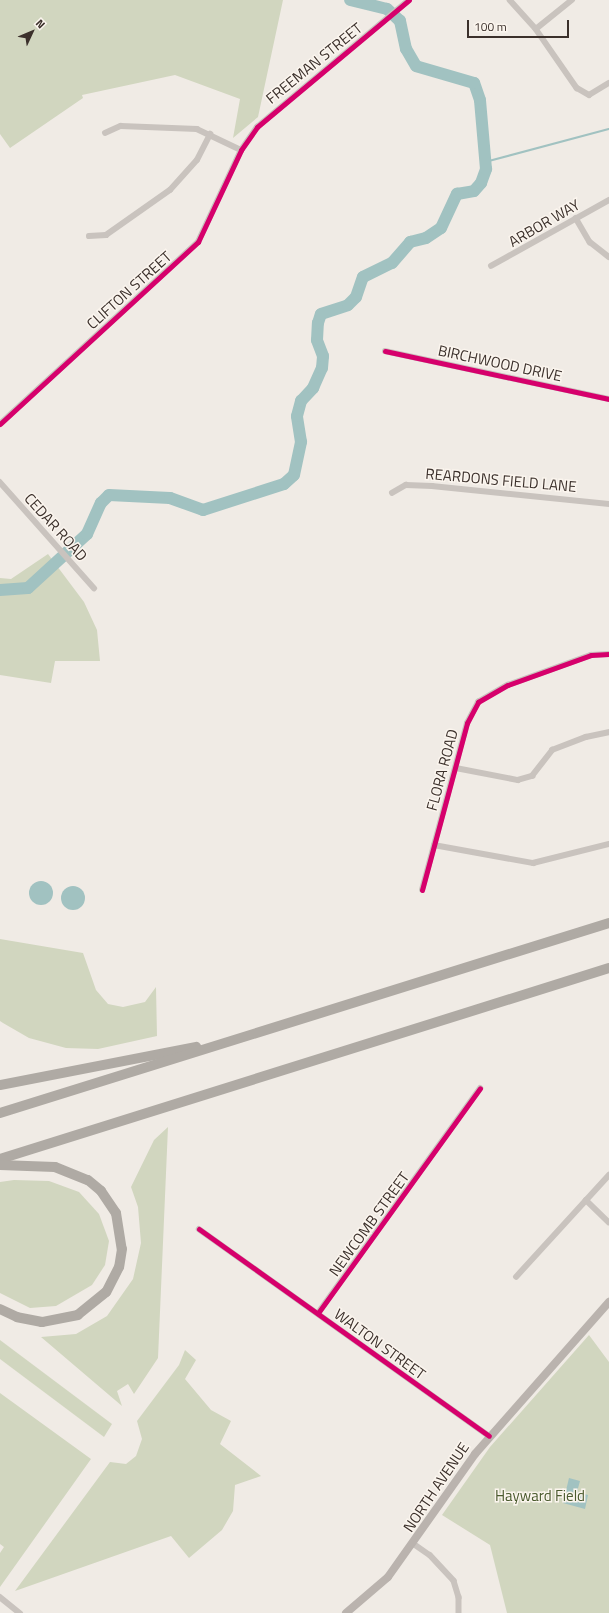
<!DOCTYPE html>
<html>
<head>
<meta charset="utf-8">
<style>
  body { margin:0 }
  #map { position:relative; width:609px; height:1613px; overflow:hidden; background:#f0ebe5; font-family:"Titillium Web",sans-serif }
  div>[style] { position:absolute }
  .green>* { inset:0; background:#d1d6bf }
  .water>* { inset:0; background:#a1c2c1 }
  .round { border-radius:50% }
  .stream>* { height:2px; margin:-1px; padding:0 1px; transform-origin:1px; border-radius:1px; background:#a1c2c1 }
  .river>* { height:12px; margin:-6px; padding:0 6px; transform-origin:6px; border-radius:6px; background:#a1c2c1 }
  .street>* { height:5.5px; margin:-2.75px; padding:0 2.75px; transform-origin:2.75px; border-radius:2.75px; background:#c9c3be }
  .secondary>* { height:8px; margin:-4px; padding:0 4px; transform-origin:4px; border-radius:4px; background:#bab3ae }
  .highway>* { height:10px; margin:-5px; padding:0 5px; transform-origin:5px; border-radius:5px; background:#afaaa4 }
  .cycleway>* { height:5px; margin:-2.5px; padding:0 2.5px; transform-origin:2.5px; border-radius:2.5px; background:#d6006c }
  span { translate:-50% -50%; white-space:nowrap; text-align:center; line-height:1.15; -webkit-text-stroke:3px #fbf5ee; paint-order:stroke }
  .street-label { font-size:15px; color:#3b302b }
  .park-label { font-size:15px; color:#4a5a2e }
  .north { position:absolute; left:12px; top:12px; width:40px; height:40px; -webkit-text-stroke:3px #fbf5ee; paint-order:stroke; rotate:46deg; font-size:11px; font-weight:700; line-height:16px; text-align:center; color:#3b302b }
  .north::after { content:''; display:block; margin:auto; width:14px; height:18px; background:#3b302b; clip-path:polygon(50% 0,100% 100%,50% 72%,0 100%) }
  .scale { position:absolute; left:467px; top:20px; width:102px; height:18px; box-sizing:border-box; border:2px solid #3b302b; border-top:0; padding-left:5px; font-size:12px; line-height:14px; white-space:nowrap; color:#3b302b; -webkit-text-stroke:3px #fbf5ee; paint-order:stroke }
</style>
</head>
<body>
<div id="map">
  <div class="green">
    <i style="clip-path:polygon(0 0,283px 0,258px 117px,233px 138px,240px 99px,175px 75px,82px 95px,83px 98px,10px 148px,0 134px)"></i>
    <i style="clip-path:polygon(48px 554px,84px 602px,97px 630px,100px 661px,55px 661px,51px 683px,0 675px,0 578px,11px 579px)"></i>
    <i style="clip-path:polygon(0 939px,83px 953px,96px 990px,108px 1004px,123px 1007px,145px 1002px,156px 987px,157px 1036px,98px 1049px,66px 1048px,29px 1038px,3px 1023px,0 1021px)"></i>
    <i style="clip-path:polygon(168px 1127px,158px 1358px,134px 1394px,128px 1384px,117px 1391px,122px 1406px,41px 1337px,76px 1334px,107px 1316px,133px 1279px,141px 1243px,138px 1207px,131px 1187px,154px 1140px)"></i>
    <i style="clip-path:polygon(14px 1180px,49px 1181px,79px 1192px,99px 1214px,109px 1241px,105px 1265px,92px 1285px,56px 1306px,30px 1308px,0 1293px,0 1182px)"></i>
    <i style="clip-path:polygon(589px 1335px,609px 1362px,609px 1613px,507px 1613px,490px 1545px,442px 1515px,490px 1447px)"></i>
    <i style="clip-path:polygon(0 1340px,112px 1424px,104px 1437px,0 1359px)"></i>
    <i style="clip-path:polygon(185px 1350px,196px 1360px,185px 1379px,211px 1410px,231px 1421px,220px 1444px,261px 1476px,235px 1485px,233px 1511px,222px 1530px,189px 1558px,171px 1536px,15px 1591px,110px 1462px,126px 1464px,136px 1456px,142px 1439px,137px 1421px,179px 1365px)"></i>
    <i style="clip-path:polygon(0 1393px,91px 1459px,0 1587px,0 1553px,4px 1547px,0 1544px)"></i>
  </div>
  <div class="water">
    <i class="round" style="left:29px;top:881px;width:24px;height:24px"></i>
    <i class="round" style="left:61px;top:886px;width:24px;height:24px"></i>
    <i style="clip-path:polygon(569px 1478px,580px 1481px,577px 1492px,588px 1495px,585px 1509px,563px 1503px)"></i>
  </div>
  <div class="stream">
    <i style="left:485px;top:162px;width:128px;rotate:-14.9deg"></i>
  </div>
  <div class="river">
    <i style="left:0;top:590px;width:28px;rotate:-4deg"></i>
    <i style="left:28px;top:588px;width:80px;rotate:-42.5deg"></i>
    <i style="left:87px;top:534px;width:34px;rotate:-66deg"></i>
    <i style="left:101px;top:503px;width:11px;rotate:-45deg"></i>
    <i style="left:109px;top:495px;width:61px;rotate:2.8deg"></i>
    <i style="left:170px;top:498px;width:35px;rotate:20deg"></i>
    <i style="left:203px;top:510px;width:85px;rotate:-17.8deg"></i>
    <i style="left:284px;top:484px;width:13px;rotate:-42deg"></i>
    <i style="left:294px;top:475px;width:34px;rotate:-78deg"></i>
    <i style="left:301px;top:442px;width:26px;rotate:-99deg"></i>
    <i style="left:297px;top:416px;width:16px;rotate:-75deg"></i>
    <i style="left:301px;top:401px;width:18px;rotate:-47deg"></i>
    <i style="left:313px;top:388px;width:22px;rotate:-66deg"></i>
    <i style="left:322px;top:368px;width:12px;rotate:-85deg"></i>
    <i style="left:323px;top:356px;width:17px;rotate:-111deg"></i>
    <i style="left:317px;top:340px;width:17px;rotate:-87deg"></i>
    <i style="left:318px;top:323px;width:9px;rotate:-72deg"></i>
    <i style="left:321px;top:314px;width:28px;rotate:-18deg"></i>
    <i style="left:348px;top:305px;width:11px;rotate:-45deg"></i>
    <i style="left:356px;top:297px;width:21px;rotate:-71deg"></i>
    <i style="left:363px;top:277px;width:32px;rotate:-26deg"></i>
    <i style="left:392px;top:263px;width:28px;rotate:-49deg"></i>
    <i style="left:410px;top:242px;width:16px;rotate:-14deg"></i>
    <i style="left:426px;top:238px;width:18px;rotate:-34deg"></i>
    <i style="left:441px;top:228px;width:38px;rotate:-65deg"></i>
    <i style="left:457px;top:194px;width:17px;rotate:-10deg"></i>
    <i style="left:474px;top:191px;width:11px;rotate:-49deg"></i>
    <i style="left:481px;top:183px;width:15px;rotate:-70deg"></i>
    <i style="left:486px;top:169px;width:69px;rotate:-95deg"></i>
    <i style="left:480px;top:100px;width:18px;rotate:-109deg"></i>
    <i style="left:474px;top:83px;width:60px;rotate:-163.7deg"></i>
    <i style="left:416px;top:66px;width:20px;rotate:-120deg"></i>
    <i style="left:406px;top:49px;width:29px;rotate:-102deg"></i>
    <i style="left:400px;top:21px;width:18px;rotate:-137deg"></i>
    <i style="left:387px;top:9px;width:38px;rotate:-166deg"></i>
  </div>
  <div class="street">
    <i style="left:510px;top:0;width:39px;rotate:48deg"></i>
    <i style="left:536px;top:29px;width:72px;rotate:55.2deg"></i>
    <i style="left:577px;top:88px;width:14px;rotate:30deg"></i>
    <i style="left:589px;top:95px;width:23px;rotate:-31deg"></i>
    <i style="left:536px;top:29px;width:46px;rotate:-38.9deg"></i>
    <i style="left:105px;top:133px;width:17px;rotate:-24deg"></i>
    <i style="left:121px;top:126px;width:76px;rotate:2.3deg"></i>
    <i style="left:197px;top:129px;width:49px;rotate:25.5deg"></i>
    <i style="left:576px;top:218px;width:28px;rotate:60deg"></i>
    <i style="left:590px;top:242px;width:24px;rotate:38deg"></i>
    <i style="left:89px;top:236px;width:17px;rotate:-3deg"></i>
    <i style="left:106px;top:235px;width:78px;rotate:-35.1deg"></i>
    <i style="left:170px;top:190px;width:40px;rotate:-48deg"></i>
    <i style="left:197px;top:160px;width:29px;rotate:-63deg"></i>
    <i style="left:491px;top:266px;width:135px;rotate:-29.2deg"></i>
    <i style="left:385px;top:351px;width:229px;rotate:12.1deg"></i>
    <i style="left:0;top:424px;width:269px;rotate:-42.6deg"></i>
    <i style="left:198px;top:242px;width:102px;rotate:-64.9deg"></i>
    <i style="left:241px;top:150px;width:28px;rotate:-55deg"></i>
    <i style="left:257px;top:127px;width:198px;rotate:-39.9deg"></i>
    <i style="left:0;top:482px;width:142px;rotate:48.4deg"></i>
    <i style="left:392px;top:493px;width:16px;rotate:-30deg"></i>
    <i style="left:406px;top:485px;width:26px;rotate:2deg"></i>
    <i style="left:432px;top:486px;width:178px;rotate:5.8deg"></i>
    <i style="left:456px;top:768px;width:63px;rotate:11deg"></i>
    <i style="left:518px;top:780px;width:15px;rotate:-16deg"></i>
    <i style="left:532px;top:776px;width:33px;rotate:-52deg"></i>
    <i style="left:552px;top:750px;width:36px;rotate:-21deg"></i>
    <i style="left:586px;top:737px;width:24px;rotate:-12deg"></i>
    <i style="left:434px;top:845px;width:101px;rotate:10.3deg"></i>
    <i style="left:533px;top:863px;width:78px;rotate:-14deg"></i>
    <i style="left:422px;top:890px;width:173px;rotate:-74.9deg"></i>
    <i style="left:467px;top:723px;width:24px;rotate:-62deg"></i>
    <i style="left:478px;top:702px;width:34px;rotate:-30deg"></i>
    <i style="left:508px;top:685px;width:88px;rotate:-19.9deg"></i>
    <i style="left:591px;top:655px;width:18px;rotate:-3deg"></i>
    <i style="left:586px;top:1200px;width:32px;rotate:44deg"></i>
    <i style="left:199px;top:1229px;width:356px;rotate:35.5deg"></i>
    <i style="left:516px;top:1277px;width:138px;rotate:-47.6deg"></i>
    <i style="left:318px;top:1313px;width:277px;rotate:-54.2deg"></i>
    <i style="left:414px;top:1544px;width:19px;rotate:35deg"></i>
    <i style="left:430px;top:1555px;width:35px;rotate:47deg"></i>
    <i style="left:454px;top:1581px;width:17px;rotate:73deg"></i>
    <i style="left:459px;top:1597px;width:16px;rotate:90deg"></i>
    <i style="left:0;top:1597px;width:26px;rotate:39deg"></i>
  </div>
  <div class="secondary">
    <i style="left:346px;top:1613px;width:55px;rotate:-40.6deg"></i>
    <i style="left:388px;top:1577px;width:151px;rotate:-54.7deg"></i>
    <i style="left:475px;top:1454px;width:203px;rotate:-48.6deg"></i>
  </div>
  <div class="highway">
    <i style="left:0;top:1085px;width:200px;rotate:-11deg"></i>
    <i style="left:0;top:1113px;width:638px;rotate:-17.33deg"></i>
    <i style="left:0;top:1159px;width:638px;rotate:-17.41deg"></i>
    <i style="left:0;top:1165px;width:55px;rotate:2.1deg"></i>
    <i style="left:55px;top:1167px;width:35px;rotate:22deg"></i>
    <i style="left:88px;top:1180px;width:17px;rotate:40deg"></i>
    <i style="left:101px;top:1191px;width:27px;rotate:56deg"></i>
    <i style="left:116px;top:1213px;width:36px;rotate:81deg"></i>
    <i style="left:122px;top:1249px;width:18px;rotate:99deg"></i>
    <i style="left:119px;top:1267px;width:28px;rotate:117deg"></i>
    <i style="left:106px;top:1292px;width:36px;rotate:141deg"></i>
    <i style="left:78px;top:1315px;width:37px;rotate:169deg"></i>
    <i style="left:42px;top:1322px;width:25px;rotate:-169deg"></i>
    <i style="left:17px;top:1317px;width:19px;rotate:-155deg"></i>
  </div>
  <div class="cycleway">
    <i style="left:385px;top:351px;width:229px;rotate:12.1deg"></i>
    <i style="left:0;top:424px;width:269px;rotate:-42.6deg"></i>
    <i style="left:198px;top:242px;width:102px;rotate:-64.9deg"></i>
    <i style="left:241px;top:150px;width:28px;rotate:-55deg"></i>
    <i style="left:257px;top:127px;width:198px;rotate:-39.9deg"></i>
    <i style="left:422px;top:890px;width:173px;rotate:-74.9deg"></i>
    <i style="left:467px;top:723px;width:24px;rotate:-62deg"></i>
    <i style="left:478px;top:702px;width:34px;rotate:-30deg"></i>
    <i style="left:508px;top:685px;width:88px;rotate:-19.9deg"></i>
    <i style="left:591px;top:655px;width:18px;rotate:-3deg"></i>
    <i style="left:199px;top:1229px;width:356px;rotate:35.5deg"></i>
    <i style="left:318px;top:1313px;width:277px;rotate:-54.2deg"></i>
  </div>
  <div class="street-label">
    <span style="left:314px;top:63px;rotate:-39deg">FREEMAN STREET</span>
    <span style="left:544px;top:223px;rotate:-30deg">ARBOR WAY</span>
    <span style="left:129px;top:290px;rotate:-42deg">CLIFTON STREET</span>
    <span style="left:500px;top:363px;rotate:12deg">BIRCHWOOD DRIVE</span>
    <span style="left:501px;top:480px;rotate:5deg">REARDONS FIELD LANE</span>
    <span style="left:56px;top:527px;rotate:48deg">CEDAR ROAD</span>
    <span style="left:442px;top:770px;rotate:-75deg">FLORA ROAD</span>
    <span style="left:369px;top:1224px;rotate:-54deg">NEWCOMB STREET</span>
    <span style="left:380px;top:1344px;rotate:36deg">WALTON STREET</span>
    <span style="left:436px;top:1487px;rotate:-56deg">NORTH AVENUE</span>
  </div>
  <div class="park-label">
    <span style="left:540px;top:1496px">Hayward Field</span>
  </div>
  <div class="north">N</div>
  <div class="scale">100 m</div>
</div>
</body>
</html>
